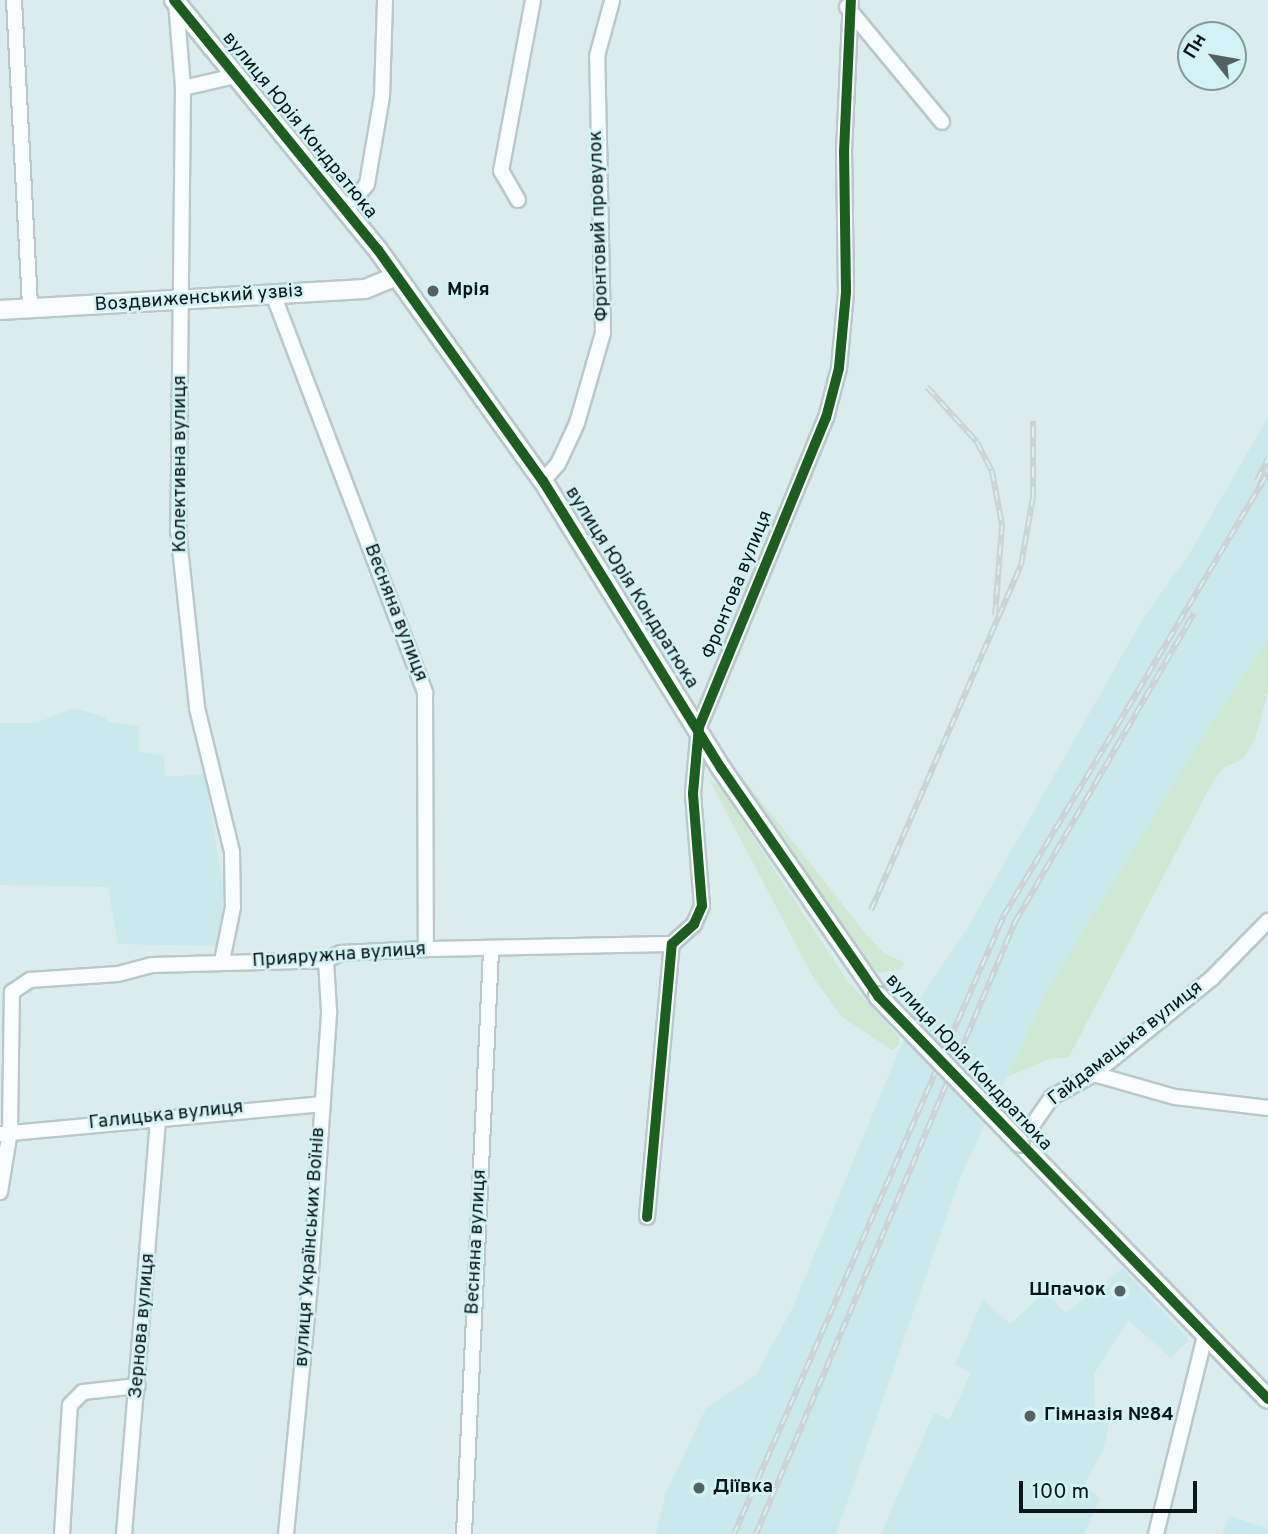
<!DOCTYPE html>
<html>
<head>
<meta charset="utf-8">
<style>
  body { margin:0 }
  #map { position:relative; width:1268px; height:1534px; overflow:hidden; background:#daecee; font-family:Overpass,sans-serif }
  div>[style] { position:absolute }
  .built>* { inset:0; background:#c9e9ec }
  .green>* { inset:0; background:#cee8d4 }
  .roads { filter:drop-shadow(2px 0 #b9c8ca) drop-shadow(-2px 0 #b9c8ca) drop-shadow(0 2px #b9c8ca) drop-shadow(0 -2px #b9c8ca) }
  .minor>* { height:14px; margin:-7px; padding:0 7px; transform-origin:7px; border-radius:7px; background:#f9fcfc }
  .tertiary>* { height:18px; margin:-9px; padding:0 9px; transform-origin:9px; border-radius:9px; background:#f9fcfc }
  .rail>* { height:6px; margin-top:-3px; transform-origin:0; background:repeating-linear-gradient(90deg,#d2f2f6 0 10px,#cdd2d4 0 20px); box-sizing:border-box; border-block:2px solid #cdd2d4 }
  .bridges { filter:drop-shadow(2px 0 #b9c8ca) drop-shadow(-2px 0 #b9c8ca) drop-shadow(0 2px #b9c8ca) drop-shadow(0 -2px #b9c8ca) }
  .tertiary-bridge>* { height:18px; margin:-9px; padding:0 9px; transform-origin:9px; border-radius:9px; background:#f9fcfc }
  .cycleway>* { height:10px; margin:-5px; padding:0 5px; transform-origin:5px; border-radius:5px; background:#1b5e20 }
  .dots>* { width:19px; height:19px; translate:-50% -50%; box-sizing:border-box; border:4px solid #d2f2f6; border-radius:50% }
  span { translate:-50% -50%; white-space:nowrap; text-align:center; line-height:1.15; -webkit-text-stroke:5px #d2f2f6; paint-order:stroke }
  .street-label { font-size:19px; color:#0a1617 }
  .poi-label { font-size:19px; color:#0a1617; font-weight:700 }
  .left { translate:0 -50%; text-align:left }
  .right { translate:-100% -50%; text-align:right }
  .north { position:absolute; left:1177px; top:21px; width:70px; height:70px; box-sizing:border-box; background:#d2f2f6; border:2px solid #829a9d; border-radius:50%; rotate:301deg; font-size:19px; font-weight:700; line-height:28px; text-align:center; color:#0a1617 }
  .north::after { content:''; display:block; margin:auto; width:24px; height:32px; background:#536162; clip-path:polygon(50% 0,100% 100%,50% 72%,0 100%) }
  .scale { position:absolute; left:1019px; top:1481px; width:178px; height:32px; box-sizing:border-box; border:4px solid #0a1617; border-top:0; padding-left:9px; font-size:21px; line-height:24px; white-space:nowrap; color:#0a1617; -webkit-text-stroke:5px #d2f2f6; paint-order:stroke }
</style>
</head>
<body>
<div id="map">
  <div class="built">
    <i style="clip-path:polygon(1268px 417px,1268px 639px,1198px 744px,1046px 992px,960px 1178px,836px 1534px,656px 1534px,666px 1493px,706px 1408px,756px 1375px,792px 1309px,922px 995px,967px 929px,1144px 617px,1188px 556px)"></i>
    <i style="clip-path:polygon(74px 708px,105px 717px,109px 722px,139px 726px,139px 751px,164px 756px,165px 777px,205px 774px,223px 887px,221px 946px,118px 944px,108px 887px,0 885px,0 723px,36px 723px)"></i>
    <i style="clip-path:polygon(1123px 1268px,1189px 1340px,1171px 1358px,1128px 1320px,1094px 1374px,1095px 1409px,1110px 1413px,1105px 1445px,1085px 1484px,1100px 1499px,1084px 1534px,881px 1534px,934px 1413px,949px 1420px,971px 1373px,955px 1365px,983px 1299px,1010px 1324px,1045px 1292px,1066px 1313px)"></i>
    <i style="clip-path:polygon(1229px 1516px,1268px 1528px,1268px 1534px,1223px 1534px)"></i>
  </div>
  <div class="green">
    <i style="clip-path:polygon(1268px 639px,1268px 692px,1255px 739px,1243px 759px,1223px 768px,1211px 785px,1073px 1049px,1068px 1058px,1052px 1058px,1007px 1077px,1046px 992px,1198px 744px)"></i>
    <i style="clip-path:polygon(730px 762px,866px 934px,885px 954px,904px 962px,902px 969px,879px 973px,855px 948px,778px 839px)"></i>
    <i style="clip-path:polygon(710px 781px,718px 784px,846px 979px,899px 1037px,899px 1045px,892px 1050px,842px 1017px,813px 977px)"></i>
  </div>
  <div class="roads">
    <div class="minor">
      <i style="left:14px;top:0;width:310px;rotate:87deg"></i>
      <i style="left:176px;top:2px;width:86px;rotate:85.3deg"></i>
      <i style="left:183px;top:88px;width:441px;rotate:90.6deg"></i>
      <i style="left:178px;top:529px;width:180px;rotate:83.9deg"></i>
      <i style="left:197px;top:708px;width:148px;rotate:76.3deg"></i>
      <i style="left:232px;top:852px;width:55px;rotate:89deg"></i>
      <i style="left:233px;top:907px;width:55px;rotate:101.5deg"></i>
      <i style="left:847px;top:7px;width:149px;rotate:50.4deg"></i>
      <i style="left:183px;top:88px;width:53px;rotate:-13deg"></i>
      <i style="left:518px;top:200px;width:34px;rotate:-120deg"></i>
      <i style="left:501px;top:171px;width:174px;rotate:-79.4deg"></i>
      <i style="left:346px;top:210px;width:33px;rotate:-51deg"></i>
      <i style="left:367px;top:184px;width:89px;rotate:-80.3deg"></i>
      <i style="left:382px;top:96px;width:96px;rotate:-88.2deg"></i>
      <i style="left:273px;top:294px;width:427px;rotate:69.1deg"></i>
      <i style="left:425px;top:693px;width:256px;rotate:89.8deg"></i>
      <i style="left:543px;top:481px;width:23px;rotate:-49deg"></i>
      <i style="left:558px;top:464px;width:45px;rotate:-65.1deg"></i>
      <i style="left:577px;top:423px;width:94px;rotate:-73.9deg"></i>
      <i style="left:603px;top:333px;width:277px;rotate:-91.2deg"></i>
      <i style="left:597px;top:56px;width:57px;rotate:-74.7deg"></i>
      <i style="left:12px;top:992px;width:22px;rotate:-34deg"></i>
      <i style="left:30px;top:980px;width:88px;rotate:-3.9deg"></i>
      <i style="left:118px;top:974px;width:35px;rotate:-15deg"></i>
      <i style="left:152px;top:965px;width:174px;rotate:-1.6deg"></i>
      <i style="left:326px;top:960px;width:17px;rotate:-25deg"></i>
      <i style="left:341px;top:953px;width:85px;rotate:-2.7deg"></i>
      <i style="left:426px;top:949px;width:246px;rotate:-1.2deg"></i>
      <i style="left:1094px;top:1074px;width:84px;rotate:15.9deg"></i>
      <i style="left:1175px;top:1097px;width:94px;rotate:6.7deg"></i>
      <i style="left:0;top:1134px;width:323px;rotate:-5.3deg"></i>
      <i style="left:1020px;top:1143px;width:56px;rotate:-55.2deg"></i>
      <i style="left:1052px;top:1097px;width:48px;rotate:-28.7deg"></i>
      <i style="left:1094px;top:1074px;width:152px;rotate:-39.1deg"></i>
      <i style="left:1212px;top:978px;width:80px;rotate:-45.5deg"></i>
      <i style="left:0;top:1192px;width:62px;rotate:-80.7deg"></i>
      <i style="left:10px;top:1131px;width:139px;rotate:-89.2deg"></i>
      <i style="left:647px;top:1217px;width:274px;rotate:-84.8deg"></i>
      <i style="left:672px;top:944px;width:30px;rotate:-42deg"></i>
      <i style="left:694px;top:924px;width:20px;rotate:-66deg"></i>
      <i style="left:702px;top:906px;width:113px;rotate:-94.6deg"></i>
      <i style="left:693px;top:793px;width:66px;rotate:-84.8deg"></i>
      <i style="left:699px;top:727px;width:334px;rotate:-67.7deg"></i>
      <i style="left:826px;top:418px;width:52px;rotate:-75.4deg"></i>
      <i style="left:839px;top:368px;width:76px;rotate:-84.7deg"></i>
      <i style="left:846px;top:292px;width:140px;rotate:-90.8deg"></i>
      <i style="left:844px;top:152px;width:152px;rotate:-87.4deg"></i>
      <i style="left:62px;top:1534px;width:129px;rotate:-86.5deg"></i>
      <i style="left:70px;top:1405px;width:18px;rotate:-45deg"></i>
      <i style="left:83px;top:1392px;width:55px;rotate:-6.2deg"></i>
      <i style="left:124px;top:1534px;width:418px;rotate:-85.3deg"></i>
      <i style="left:286px;top:1534px;width:249px;rotate:-84.5deg"></i>
      <i style="left:310px;top:1286px;width:276px;rotate:-86deg"></i>
      <i style="left:329px;top:1011px;width:51px;rotate:-93.4deg"></i>
      <i style="left:464px;top:1534px;width:584px;rotate:-87.35deg"></i>
      <i style="left:1156px;top:1534px;width:204px;rotate:-76.1deg"></i>
    </div>
    <div class="tertiary">
      <i style="left:174px;top:0;width:323px;rotate:50.8deg"></i>
      <i style="left:378px;top:250px;width:284px;rotate:54.5deg"></i>
      <i style="left:543px;top:481px;width:338px;rotate:58.2deg"></i>
      <i style="left:721px;top:768px;width:277px;rotate:55.4deg"></i>
      <i style="left:0;top:310px;width:366px;rotate:-3.3deg"></i>
      <i style="left:365px;top:289px;width:32px;rotate:-22deg"></i>
      <i style="left:1020px;top:1143px;width:356px;rotate:45.9deg"></i>
    </div>
  </div>
  <div class="rail">
    <i style="left:927px;top:387px;width:74px;rotate:47.7deg"></i>
    <i style="left:977px;top:442px;width:33px;rotate:63deg"></i>
    <i style="left:992px;top:471px;width:55px;rotate:79.5deg"></i>
    <i style="left:1002px;top:525px;width:90px;rotate:94.4deg"></i>
    <i style="left:1257px;top:481px;width:25px;rotate:-64deg"></i>
    <i style="left:871px;top:910px;width:376px;rotate:-66.5deg"></i>
    <i style="left:1021px;top:565px;width:69px;rotate:-80deg"></i>
    <i style="left:1033px;top:497px;width:76px;rotate:-90deg"></i>
    <i style="left:734px;top:1534px;width:675px;rotate:-66.43deg"></i>
    <i style="left:1004px;top:915px;width:515px;rotate:-59.15deg"></i>
    <i style="left:756px;top:1534px;width:665px;rotate:-67.06deg"></i>
    <i style="left:1015px;top:922px;width:357px;rotate:-59.9deg"></i>
  </div>
  <div class="bridges">
    <div class="tertiary-bridge">
      <i style="left:878px;top:996px;width:204px;rotate:46deg"></i>
    </div>
  </div>
  <div class="cycleway">
    <i style="left:174px;top:0;width:323px;rotate:50.8deg"></i>
    <i style="left:378px;top:250px;width:284px;rotate:54.5deg"></i>
    <i style="left:543px;top:481px;width:338px;rotate:58.2deg"></i>
    <i style="left:721px;top:768px;width:277px;rotate:55.4deg"></i>
    <i style="left:878px;top:996px;width:561px;rotate:45.94deg"></i>
    <i style="left:647px;top:1217px;width:274px;rotate:-84.8deg"></i>
    <i style="left:672px;top:944px;width:30px;rotate:-42deg"></i>
    <i style="left:694px;top:924px;width:20px;rotate:-66deg"></i>
    <i style="left:702px;top:906px;width:113px;rotate:-94.6deg"></i>
    <i style="left:693px;top:793px;width:66px;rotate:-84.8deg"></i>
    <i style="left:699px;top:727px;width:334px;rotate:-67.7deg"></i>
    <i style="left:826px;top:418px;width:52px;rotate:-75.4deg"></i>
    <i style="left:839px;top:368px;width:76px;rotate:-84.7deg"></i>
    <i style="left:846px;top:292px;width:140px;rotate:-90.8deg"></i>
    <i style="left:844px;top:152px;width:152px;rotate:-87.4deg"></i>
  </div>
  <div class="dots">
    <i style="left:433px;top:291px;background:#536162"></i>
    <i style="left:1120px;top:1291px;background:#536162"></i>
    <i style="left:1030px;top:1416px;background:#536162"></i>
    <i style="left:699px;top:1488px;background:#536162"></i>
  </div>
  <div class="street-label">
    <span style="left:299px;top:126px;rotate:51deg">вулиця Юрія Кондратюка</span>
    <span style="left:600px;top:226px;rotate:-92deg">Фронтовий провулок</span>
    <span style="left:199px;top:299px;rotate:-4deg">Воздвиженський узвіз</span>
    <span style="left:181px;top:464px;rotate:-90deg">Колективна вулиця</span>
    <span style="left:738px;top:585px;rotate:-68deg">Фронтова вулиця</span>
    <span style="left:631px;top:588px;rotate:58deg">вулиця Юрія Кондратюка</span>
    <span style="left:395px;top:613px;rotate:69deg">Весняна вулиця</span>
    <span style="left:339px;top:956px;rotate:-4deg">Прияружна вулиця</span>
    <span style="left:1126px;top:1044px;rotate:-38deg">Гайдамацька вулиця</span>
    <span style="left:968px;top:1063px;rotate:47deg">вулиця Юрія Кондратюка</span>
    <span style="left:166px;top:1116px;rotate:-6deg">Галицька вулиця</span>
    <span style="left:477px;top:1242px;rotate:-87deg">Весняна вулиця</span>
    <span style="left:311px;top:1247px;rotate:-86deg">вулиця Українських Воїнів</span>
    <span style="left:143px;top:1326px;rotate:-85deg">Зернова вулиця</span>
  </div>
  <div class="poi-label">
    <span class="left" style="left:447px;top:291px">Мрія</span>
    <span class="right" style="left:1106px;top:1291px">Шпачок</span>
    <span class="left" style="left:1044px;top:1416px">Гімназія №84</span>
    <span class="left" style="left:713px;top:1488px">Діївка</span>
  </div>
  <div class="north">Пн</div>
  <div class="scale">100 m</div>
</div>
</body>
</html>
